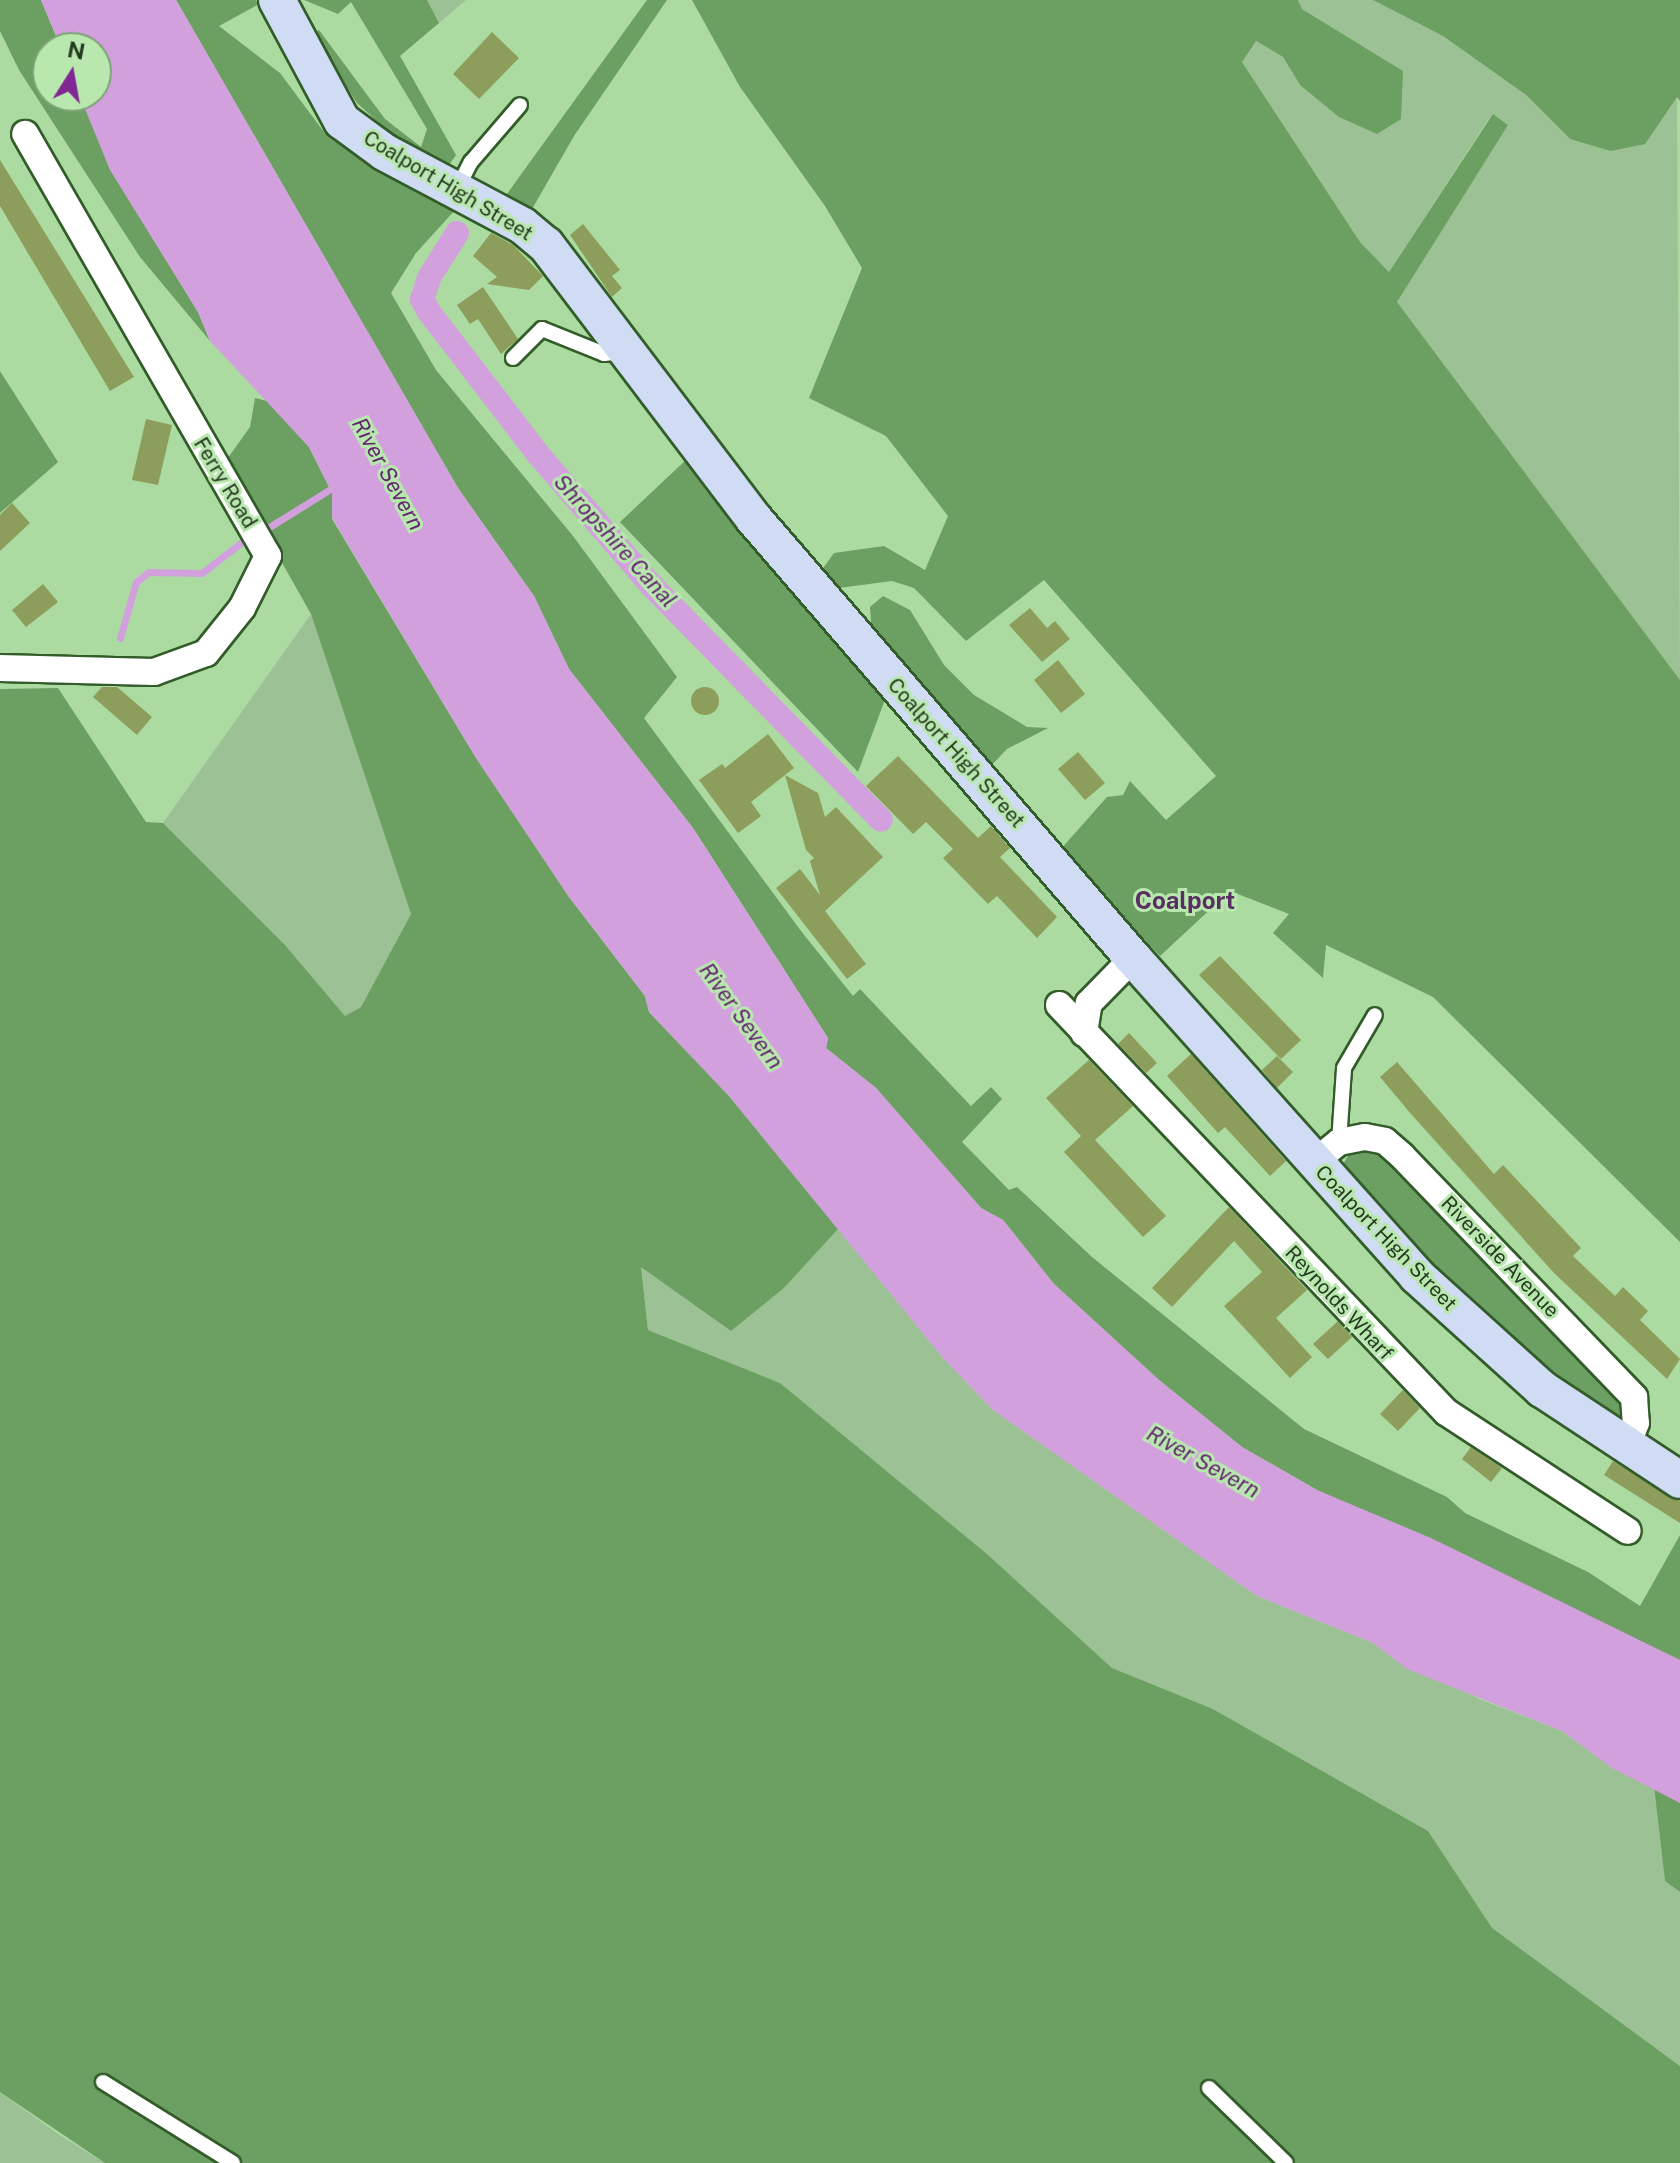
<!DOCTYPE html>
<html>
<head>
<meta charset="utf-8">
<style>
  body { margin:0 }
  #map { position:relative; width:1680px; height:2163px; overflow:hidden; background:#acdba2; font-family:"Public Sans",sans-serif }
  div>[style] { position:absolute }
  .green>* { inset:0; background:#9cc195 }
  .forest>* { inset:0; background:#6c9f62 }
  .water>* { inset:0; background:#d3a0de }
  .stream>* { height:7px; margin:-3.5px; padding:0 3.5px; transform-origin:3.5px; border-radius:3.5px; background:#d3a0de }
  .canal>* { height:24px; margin:-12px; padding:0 12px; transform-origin:12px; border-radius:12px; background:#d3a0de }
  .building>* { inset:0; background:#8d9d5b }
  .round { border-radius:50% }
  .roads { filter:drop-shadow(2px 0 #325c29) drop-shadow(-2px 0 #325c29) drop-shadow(0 2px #325c29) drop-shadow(0 -2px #325c29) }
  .lane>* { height:14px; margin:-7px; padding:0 7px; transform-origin:7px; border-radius:7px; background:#fff }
  .street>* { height:26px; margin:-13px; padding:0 13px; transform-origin:13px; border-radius:13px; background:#fff }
  .secondary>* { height:36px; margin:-18px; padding:0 18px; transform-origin:18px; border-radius:18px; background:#cfdcf4 }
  span { translate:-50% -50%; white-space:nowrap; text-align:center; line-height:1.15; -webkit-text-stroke:6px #b9e8af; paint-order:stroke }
  .street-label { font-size:20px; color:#263922 }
  .water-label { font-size:22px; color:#63266f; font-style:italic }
  .quarter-label { font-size:24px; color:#592e63; font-weight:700 }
  .north { position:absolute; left:32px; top:32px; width:80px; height:80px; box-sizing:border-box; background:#b9e8af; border:2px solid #7ea277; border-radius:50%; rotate:11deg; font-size:22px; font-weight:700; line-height:32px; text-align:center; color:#263922 }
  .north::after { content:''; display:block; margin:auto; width:28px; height:36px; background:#812793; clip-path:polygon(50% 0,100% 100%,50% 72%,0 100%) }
</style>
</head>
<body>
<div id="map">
  <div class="green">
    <i style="clip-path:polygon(427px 0,466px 0,439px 23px)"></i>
    <i style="clip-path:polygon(1298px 0,1373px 0,1443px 36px,1526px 95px,1570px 139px,1677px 96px,1680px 680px,1397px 302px,1492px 114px,1389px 272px,1360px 242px,1242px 62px,1255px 41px,1283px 57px,1300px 85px,1403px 71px,1302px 9px)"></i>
    <i style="clip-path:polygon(311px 614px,411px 914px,361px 1007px,345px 1016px,285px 945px,163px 823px)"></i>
    <i style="clip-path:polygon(838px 1229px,943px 1358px,993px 1410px,1257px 1596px,1373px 1643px,1479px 1699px,1562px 1731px,1612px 1768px,1654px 1786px,1665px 1881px,1680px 1892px,1680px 2066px,1491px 1928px,1428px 1831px,1213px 1709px,1112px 1668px,987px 1554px,780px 1383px,648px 1330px,641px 1266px,731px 1331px,784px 1288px)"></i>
    <i style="clip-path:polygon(0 2092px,61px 2136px,105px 2163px,0 2163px)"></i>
  </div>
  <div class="forest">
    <i style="clip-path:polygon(0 0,41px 0,61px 48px,48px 48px,48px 96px,80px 96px,110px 169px,198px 312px,210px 341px,140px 257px,19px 70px,0 31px)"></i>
    <i style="clip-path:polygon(176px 0,256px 0,259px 4px,219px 26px,280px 73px,324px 132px,456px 209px,416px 253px,391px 293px,436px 370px,573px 536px,677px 677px,644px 718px,801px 931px,853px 996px,860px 989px,971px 1106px,991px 1087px,1002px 1099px,962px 1142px,1009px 1190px,1017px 1187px,1092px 1257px,1304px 1429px,1447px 1497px,1465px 1513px,1588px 1572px,1640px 1606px,1680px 1535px,1680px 1660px,1317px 1490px,1242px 1447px,1159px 1380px,1054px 1284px,1003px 1220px,981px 1208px,876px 1088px,826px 1048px,828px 1038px,693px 828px,569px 669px,534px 596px,458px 488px)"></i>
    <i style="clip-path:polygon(304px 0,427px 0,439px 23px,400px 56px,456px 155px,444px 172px,412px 153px,357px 103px,313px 34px,319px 30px,385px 119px,421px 147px,427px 129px,351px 2px,338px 14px)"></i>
    <i style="clip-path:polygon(647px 0,667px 0,574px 136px,532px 209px,504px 198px)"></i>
    <i style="clip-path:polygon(692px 0,1298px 0,1302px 9px,1403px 71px,1401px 119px,1377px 134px,1339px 117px,1300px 85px,1283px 57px,1256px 41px,1242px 62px,1360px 242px,1389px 272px,1493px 114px,1508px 125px,1397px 302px,1680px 680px,1680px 1242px,1433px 997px,1326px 945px,1323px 978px,1273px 933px,1289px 914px,1230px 891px,1160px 956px,1060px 850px,1107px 797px,1123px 795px,1130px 781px,1166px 820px,1216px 776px,1044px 580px,966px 641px,914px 588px,892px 581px,831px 589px,821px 571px,834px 553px,884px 546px,925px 570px,948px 516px,886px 436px,809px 398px,862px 268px,825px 206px,740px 87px)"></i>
    <i style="clip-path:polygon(1373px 0,1680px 0,1680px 101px,1677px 97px,1645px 144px,1611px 151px,1570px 139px,1526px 95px,1443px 36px)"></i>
    <i style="clip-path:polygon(0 371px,58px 462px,0 513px)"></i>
    <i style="clip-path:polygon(255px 398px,267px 401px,309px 447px,332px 493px,332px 519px,476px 758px,569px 897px,645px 996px,649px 1012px,729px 1096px,838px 1229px,784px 1288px,731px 1331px,641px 1267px,648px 1330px,780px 1383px,987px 1554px,1112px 1668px,1213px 1709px,1428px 1831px,1492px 1928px,1680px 2066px,1680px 2163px,105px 2163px,0 2092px,0 689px,58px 688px,146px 822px,163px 823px,285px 945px,345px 1016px,361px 1007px,411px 914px,311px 614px,225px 462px,250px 427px)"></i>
    <i style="clip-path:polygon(688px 458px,886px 697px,858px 772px,620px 522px)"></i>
    <i style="clip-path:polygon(883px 596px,910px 610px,944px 665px,974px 695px,1027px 727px,1048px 728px,1007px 749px,989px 768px,872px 635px,870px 607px)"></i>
    <i style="clip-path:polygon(1365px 1148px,1399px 1168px,1626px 1403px,1619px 1422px,1520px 1360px,1339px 1171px,1352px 1149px)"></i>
    <i style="clip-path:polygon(1654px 1786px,1680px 1803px,1680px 1892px,1665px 1881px)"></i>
  </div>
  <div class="water">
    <i style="clip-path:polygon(41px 0,176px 0,458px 488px,534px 596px,569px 669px,693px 828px,828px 1038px,826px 1048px,876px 1088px,981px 1208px,1003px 1220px,1054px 1284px,1159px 1380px,1242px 1447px,1317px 1490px,1431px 1538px,1680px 1660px,1680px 1803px,1612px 1768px,1562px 1731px,1407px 1669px,1373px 1643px,1257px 1596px,993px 1410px,943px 1358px,729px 1096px,649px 1012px,645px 996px,569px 897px,476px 758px,332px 518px,332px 493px,309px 447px,210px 341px,198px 312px,110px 170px,80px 96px,96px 96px,96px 48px,61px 48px)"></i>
  </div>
  <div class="stream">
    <i style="left:266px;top:529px;width:78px;rotate:-31.8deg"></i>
    <i style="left:120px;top:638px;width:58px;rotate:-74.1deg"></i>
    <i style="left:136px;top:582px;width:16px;rotate:-38deg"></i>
    <i style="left:149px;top:572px;width:53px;rotate:1.1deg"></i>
    <i style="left:202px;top:573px;width:52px;rotate:-38deg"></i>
  </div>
  <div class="canal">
    <i style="left:457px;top:233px;width:53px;rotate:121.9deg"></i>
    <i style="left:429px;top:278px;width:22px;rotate:108deg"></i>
    <i style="left:422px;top:299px;width:15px;rotate:62deg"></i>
    <i style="left:429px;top:312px;width:178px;rotate:52.5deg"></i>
    <i style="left:537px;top:453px;width:176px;rotate:49.2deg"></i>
    <i style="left:652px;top:586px;width:327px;rotate:45.6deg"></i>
  </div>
  <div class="building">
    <i style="clip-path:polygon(492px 32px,519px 58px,479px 99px,453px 74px)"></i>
    <i style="clip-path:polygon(0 160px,134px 377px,110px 391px,0 206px)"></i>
    <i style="clip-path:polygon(583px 224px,620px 270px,612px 276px,622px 288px,612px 297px,570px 235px)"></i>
    <i style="clip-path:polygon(491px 233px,513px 245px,543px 276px,529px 290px,487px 284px,497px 277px,473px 256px)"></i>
    <i style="clip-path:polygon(483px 287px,518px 339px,501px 354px,478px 319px,470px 324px,457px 305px)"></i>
    <i style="clip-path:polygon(146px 419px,172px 425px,158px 485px,132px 480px)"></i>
    <i style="clip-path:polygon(12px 503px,30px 523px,0 551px,0 515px)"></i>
    <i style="clip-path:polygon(43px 584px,58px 602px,26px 627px,12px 610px)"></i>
    <i style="clip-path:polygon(1030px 608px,1047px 628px,1055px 621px,1070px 639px,1042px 662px,1009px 625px)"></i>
    <i style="clip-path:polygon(1058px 660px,1085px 694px,1061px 713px,1034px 680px)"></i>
    <i style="clip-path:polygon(102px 687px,117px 687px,152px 717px,137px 735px,93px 697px)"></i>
    <i class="round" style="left:691px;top:687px;width:28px;height:28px"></i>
    <i style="clip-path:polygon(768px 734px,794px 768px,785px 775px,818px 793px,825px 817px,836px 807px,883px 857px,825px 911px,866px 964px,847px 979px,776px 888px,800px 869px,820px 895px,810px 861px,814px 858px,806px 850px,785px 775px,751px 802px,761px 816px,738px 833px,699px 780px,722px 764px,725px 768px)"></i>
    <i style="clip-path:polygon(1078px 752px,1105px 783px,1085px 800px,1058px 769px)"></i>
    <i style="clip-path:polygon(898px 756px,978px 838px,991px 826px,1010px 848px,1000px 857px,1057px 917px,1037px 938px,997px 896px,988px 904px,943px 858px,953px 849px,926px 822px,913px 834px,866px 786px)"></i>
    <i style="clip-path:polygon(1220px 956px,1301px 1040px,1281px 1059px,1199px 975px)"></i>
    <i style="clip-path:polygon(1129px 1033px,1157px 1063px,1146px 1073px,1118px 1044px)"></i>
    <i style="clip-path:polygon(1191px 1054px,1286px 1161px,1270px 1176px,1225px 1127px,1218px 1133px,1167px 1076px)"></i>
    <i style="clip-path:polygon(1277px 1056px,1293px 1072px,1277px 1088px,1262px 1070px)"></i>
    <i style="clip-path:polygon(1089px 1060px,1133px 1106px,1095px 1140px,1166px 1216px,1143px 1237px,1064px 1152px,1081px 1136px,1046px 1098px)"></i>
    <i style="clip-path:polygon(1397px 1062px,1494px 1174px,1503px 1165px,1581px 1248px,1573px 1256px,1615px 1296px,1623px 1287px,1648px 1311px,1640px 1320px,1680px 1359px,1667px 1379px,1554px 1273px,1411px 1114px,1380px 1077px)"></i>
    <i style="clip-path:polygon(1229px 1207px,1307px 1290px,1276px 1318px,1312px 1357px,1290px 1378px,1224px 1306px,1262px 1272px,1234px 1241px,1172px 1307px,1152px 1288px)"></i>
    <i style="clip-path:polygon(1338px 1321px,1352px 1337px,1328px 1359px,1313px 1344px)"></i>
    <i style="clip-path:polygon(1403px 1390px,1420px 1408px,1398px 1431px,1380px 1414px)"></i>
    <i style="clip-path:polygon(1471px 1447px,1502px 1468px,1491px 1482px,1462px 1459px)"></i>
    <i style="clip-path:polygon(1613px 1461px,1680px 1501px,1680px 1523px,1604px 1475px)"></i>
  </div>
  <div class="roads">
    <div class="lane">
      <i style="left:457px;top:189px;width:30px;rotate:-63deg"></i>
      <i style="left:471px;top:162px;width:75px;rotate:-49.3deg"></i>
      <i style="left:513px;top:358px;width:41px;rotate:-45deg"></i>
      <i style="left:542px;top:329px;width:67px;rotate:22deg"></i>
      <i style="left:604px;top:354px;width:20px;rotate:-6deg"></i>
      <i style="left:1339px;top:1142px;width:74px;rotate:-86.1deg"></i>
      <i style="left:1344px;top:1068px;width:61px;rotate:-59.7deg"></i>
      <i style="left:103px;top:2082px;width:153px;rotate:31.9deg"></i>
      <i style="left:1209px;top:2088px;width:107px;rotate:44.2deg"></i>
    </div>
    <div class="street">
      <i style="left:0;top:668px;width:154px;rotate:1.5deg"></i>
      <i style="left:154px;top:672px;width:55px;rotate:-20.1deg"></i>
      <i style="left:206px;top:653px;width:58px;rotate:-51.3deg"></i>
      <i style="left:242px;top:608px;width:58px;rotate:-63.4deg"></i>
      <i style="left:268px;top:556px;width:487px;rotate:-119.9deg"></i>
      <i style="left:1059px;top:1005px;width:562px;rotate:46.44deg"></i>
      <i style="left:1446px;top:1412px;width:217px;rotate:33.2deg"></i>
      <i style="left:1084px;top:1033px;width:30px;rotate:-81deg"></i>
      <i style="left:1089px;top:1003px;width:63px;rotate:-45.6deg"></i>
      <i style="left:1313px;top:1163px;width:33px;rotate:-39deg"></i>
      <i style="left:1339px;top:1142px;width:26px;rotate:-11deg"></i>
      <i style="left:1365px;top:1137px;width:20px;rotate:11deg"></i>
      <i style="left:1385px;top:1141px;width:23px;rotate:41deg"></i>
      <i style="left:1402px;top:1156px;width:335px;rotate:46.1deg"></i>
      <i style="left:1634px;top:1397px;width:26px;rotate:86deg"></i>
      <i style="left:1636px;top:1423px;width:24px;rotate:112deg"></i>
    </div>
    <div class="secondary">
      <i style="left:277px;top:0;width:137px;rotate:61.8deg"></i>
      <i style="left:342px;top:121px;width:52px;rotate:36.4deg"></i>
      <i style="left:384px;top:152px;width:157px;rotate:28deg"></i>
      <i style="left:523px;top:226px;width:30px;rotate:40deg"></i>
      <i style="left:546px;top:245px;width:344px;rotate:52.8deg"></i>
      <i style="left:754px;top:519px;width:580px;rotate:49.2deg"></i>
      <i style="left:1133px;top:958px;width:426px;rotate:48.2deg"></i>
      <i style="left:1417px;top:1276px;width:169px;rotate:42.1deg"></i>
      <i style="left:1542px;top:1389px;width:165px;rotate:33.4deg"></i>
    </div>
  </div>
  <div class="street-label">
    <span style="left:448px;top:186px;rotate:31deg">Coalport High Street</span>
    <span style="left:225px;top:483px;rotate:59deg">Ferry Road</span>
    <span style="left:956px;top:753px;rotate:48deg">Coalport High Street</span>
    <span style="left:1386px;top:1238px;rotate:46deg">Coalport High Street</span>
    <span style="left:1500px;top:1257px;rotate:46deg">Riverside Avenue</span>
    <span style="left:1339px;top:1303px;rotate:47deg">Reynolds Wharf</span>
  </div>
  <div class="water-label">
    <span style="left:388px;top:474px;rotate:61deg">River Severn</span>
    <span style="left:615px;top:541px;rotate:48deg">Shropshire Canal</span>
    <span style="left:741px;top:1016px;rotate:54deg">River Severn</span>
    <span style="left:1203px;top:1462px;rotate:29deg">River Severn</span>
  </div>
  <div class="quarter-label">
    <span style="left:1185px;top:901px">Coalport</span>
  </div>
  <div class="north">N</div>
</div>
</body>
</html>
